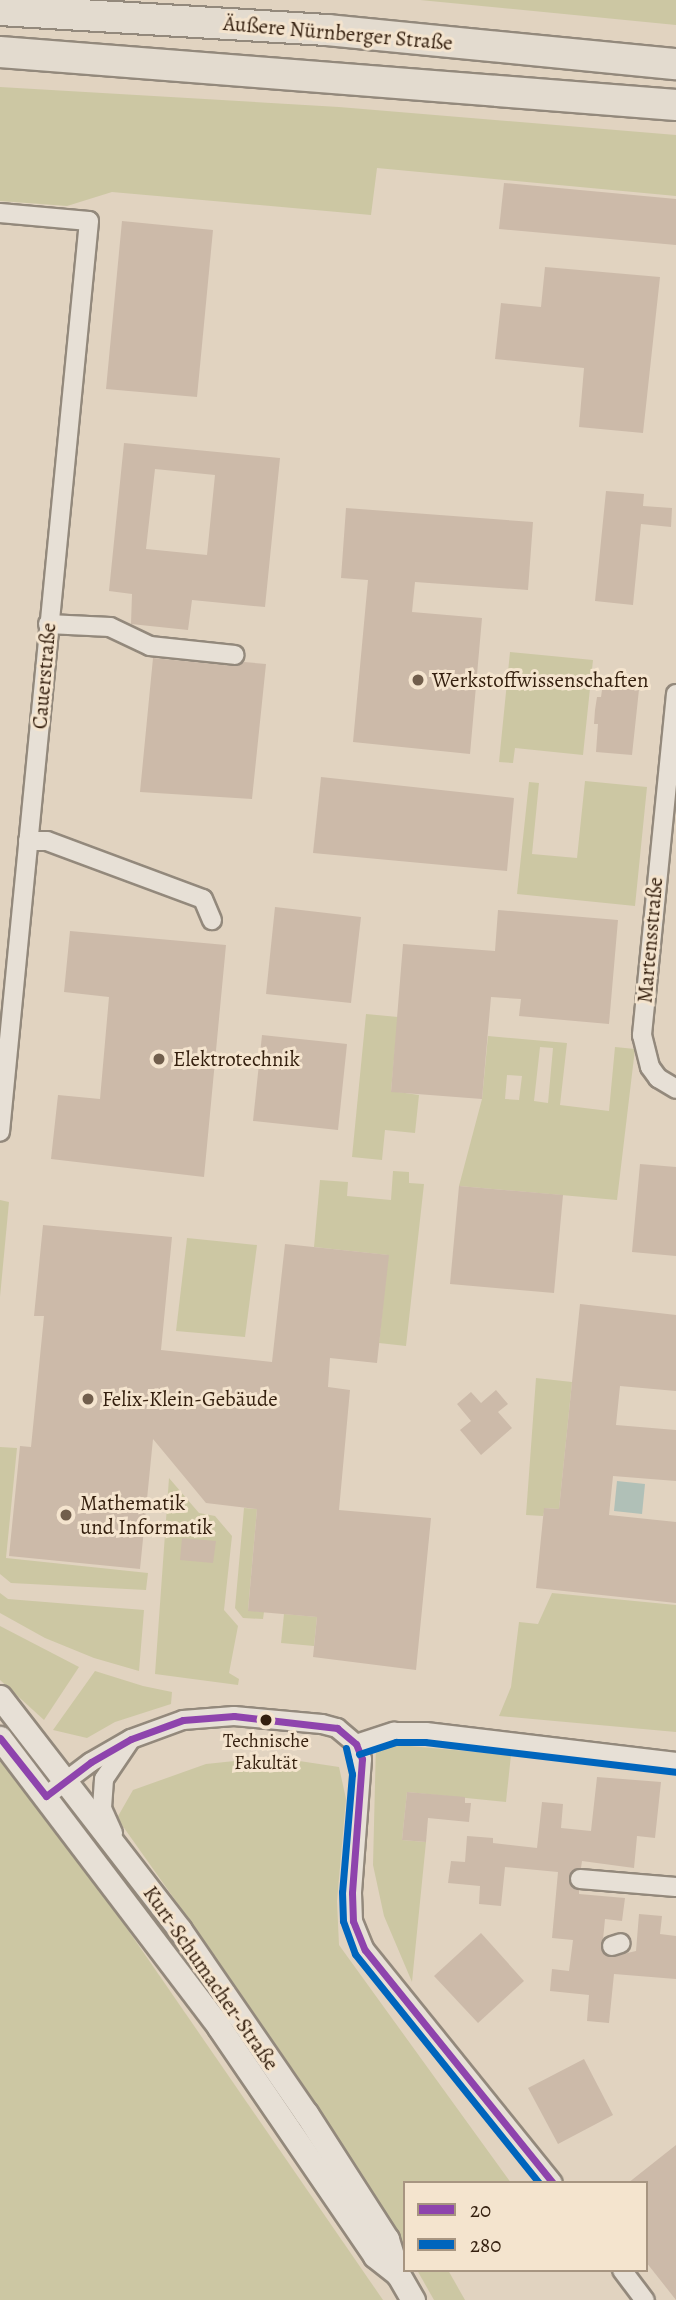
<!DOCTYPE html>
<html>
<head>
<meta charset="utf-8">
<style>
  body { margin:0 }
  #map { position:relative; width:676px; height:2300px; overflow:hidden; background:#e1d3c0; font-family:Alegreya,serif }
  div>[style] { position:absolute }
  .green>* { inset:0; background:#ccc7a3 }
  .water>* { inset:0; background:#b0c0b7 }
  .building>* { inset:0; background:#ccbaa9 }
  .roads { filter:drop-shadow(2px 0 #93897c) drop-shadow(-2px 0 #93897c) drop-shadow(0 2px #93897c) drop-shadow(0 -2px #93897c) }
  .street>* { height:18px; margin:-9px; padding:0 9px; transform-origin:9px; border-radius:9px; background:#e7e0d6 }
  .secondary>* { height:23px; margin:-11.5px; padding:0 11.5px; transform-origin:11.5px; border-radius:11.5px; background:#e7e0d6 }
  .highway>* { height:30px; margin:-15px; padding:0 15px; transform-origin:15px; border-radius:15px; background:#e3dbcf }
  .bus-1>* { height:7px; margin:-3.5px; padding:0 3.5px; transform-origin:3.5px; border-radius:3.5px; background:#8e44ad }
  .bus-2>* { height:7px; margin:-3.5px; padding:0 3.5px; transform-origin:3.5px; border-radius:3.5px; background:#0065bd }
  .dots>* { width:19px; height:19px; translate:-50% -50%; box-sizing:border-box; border:4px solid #f4e4ce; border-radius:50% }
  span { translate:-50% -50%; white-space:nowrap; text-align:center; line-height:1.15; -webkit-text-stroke:6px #f4e4ce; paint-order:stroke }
  .bus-label { font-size:19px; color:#341f0e }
  .street-label { font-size:21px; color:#341f0e }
  .poi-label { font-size:21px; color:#341f0e }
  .left { translate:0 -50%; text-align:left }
  .legend { position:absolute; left:403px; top:2181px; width:245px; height:91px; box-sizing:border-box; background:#f4e4ce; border:2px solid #a79581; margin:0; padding:9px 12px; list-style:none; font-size:21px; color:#341f0e }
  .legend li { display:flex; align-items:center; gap:14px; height:35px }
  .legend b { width:35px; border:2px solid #a79581 }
</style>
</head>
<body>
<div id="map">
  <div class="green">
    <i style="clip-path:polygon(420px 0,676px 0,676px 25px)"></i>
    <i style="clip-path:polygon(0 87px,339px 107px,676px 135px,676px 196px,377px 168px,371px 215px,112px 192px,67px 206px,0 201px)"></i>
    <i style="clip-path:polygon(510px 652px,593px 660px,583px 755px,515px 748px,513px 763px,499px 762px)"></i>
    <i style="clip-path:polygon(585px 781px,647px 787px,635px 906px,517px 894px,529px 782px,539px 783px,532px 854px,577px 858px)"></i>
    <i style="clip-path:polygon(366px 1014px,398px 1017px,391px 1091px,419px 1095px,415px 1133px,385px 1130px,382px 1160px,352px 1157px)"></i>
    <i style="clip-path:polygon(evenodd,488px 1036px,567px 1043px,560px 1105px,609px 1111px,615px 1047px,635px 1049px,617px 1200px,459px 1186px,482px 1099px,488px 1036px,540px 1047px,553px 1048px,548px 1103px,534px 1101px,540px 1047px,488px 1036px,507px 1075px,522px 1076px,519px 1100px,505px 1099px,507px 1075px)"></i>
    <i style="clip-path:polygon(393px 1171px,409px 1172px,409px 1183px,424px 1184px,406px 1346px,379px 1343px,388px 1255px,314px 1247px,320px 1180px,348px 1182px,347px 1196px,391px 1200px)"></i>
    <i style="clip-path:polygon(0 1200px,9px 1202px,0 1297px)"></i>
    <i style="clip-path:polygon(187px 1238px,257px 1245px,245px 1337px,176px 1331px)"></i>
    <i style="clip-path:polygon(536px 1378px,572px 1382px,559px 1509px,545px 1508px,543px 1516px,526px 1515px)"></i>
    <i style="clip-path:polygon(0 1447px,17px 1448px,6px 1558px,148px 1573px,146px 1590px,11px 1583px,0 1574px)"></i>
    <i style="clip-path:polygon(169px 1478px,199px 1513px,215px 1516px,232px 1536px,224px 1610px,238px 1626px,229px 1673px,239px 1679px,238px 1685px,155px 1674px)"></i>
    <i style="clip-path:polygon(244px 1508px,257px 1509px,248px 1610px,264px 1612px,263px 1619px,243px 1618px,235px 1608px)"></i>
    <i style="clip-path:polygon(0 1593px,8px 1599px,144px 1610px,139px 1671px,94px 1658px,45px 1638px,0 1613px)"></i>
    <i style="clip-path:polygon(552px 1593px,676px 1605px,676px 1732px,499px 1716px,511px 1687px,519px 1622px,538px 1624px)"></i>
    <i style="clip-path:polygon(284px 1614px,317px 1617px,314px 1646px,281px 1643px)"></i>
    <i style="clip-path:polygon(0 1626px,79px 1667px,44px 1720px,0 1680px)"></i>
    <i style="clip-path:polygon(95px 1671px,143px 1686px,172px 1692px,171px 1704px,115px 1722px,87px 1738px,53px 1730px)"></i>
    <i style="clip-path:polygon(376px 1743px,511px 1755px,506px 1802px,407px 1792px,402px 1840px,426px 1842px,412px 1982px,384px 1916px,373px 1865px)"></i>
    <i style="clip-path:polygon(273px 1757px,339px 1767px,346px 1799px,337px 1901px,339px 1945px,511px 2183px,405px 2183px,405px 2250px,190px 1921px,117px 1818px,133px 1790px,206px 1764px)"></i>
    <i style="clip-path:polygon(0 1759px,117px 1914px,383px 2300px,0 2300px)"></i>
    <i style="clip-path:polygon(417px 2270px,448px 2270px,465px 2300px,434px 2300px)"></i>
  </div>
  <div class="water">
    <i style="clip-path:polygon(617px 1481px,645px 1484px,642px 1514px,614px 1511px)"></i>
  </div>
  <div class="building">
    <i style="clip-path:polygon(504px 183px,676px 199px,676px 245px,499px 229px)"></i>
    <i style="clip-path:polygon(122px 221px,213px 230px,197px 397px,106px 389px)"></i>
    <i style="clip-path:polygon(545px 267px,660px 277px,643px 433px,579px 427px,584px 368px,495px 359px,501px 303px,541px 307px)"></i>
    <i style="clip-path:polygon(evenodd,124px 443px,280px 458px,265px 607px,192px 600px,188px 630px,131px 624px,132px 594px,109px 591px,124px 443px,155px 469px,215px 475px,207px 555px,146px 549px,155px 469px)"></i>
    <i style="clip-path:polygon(606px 491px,644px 494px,643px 506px,672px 508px,671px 527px,641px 524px,633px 605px,595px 601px)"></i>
    <i style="clip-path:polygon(346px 508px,533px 522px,528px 590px,415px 582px,412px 612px,482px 618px,470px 754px,353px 742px,368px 580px,341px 578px)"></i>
    <i style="clip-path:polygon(153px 658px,234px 666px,244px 662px,266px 664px,252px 799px,140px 792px)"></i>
    <i style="clip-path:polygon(604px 676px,640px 680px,632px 755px,596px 752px,598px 724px,594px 724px,595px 710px,597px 697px,601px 697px)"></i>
    <i style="clip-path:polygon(321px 777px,514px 798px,507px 871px,313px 853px)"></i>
    <i style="clip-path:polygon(275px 907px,361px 917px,351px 1003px,266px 994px)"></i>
    <i style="clip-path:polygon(498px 910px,618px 920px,609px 1024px,519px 1016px,521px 999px,491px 997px,482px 1099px,391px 1092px,403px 944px,495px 951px)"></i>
    <i style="clip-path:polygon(70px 931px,226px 945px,204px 1177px,51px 1159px,58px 1095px,100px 1099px,109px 997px,64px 992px)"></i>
    <i style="clip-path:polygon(262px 1035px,347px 1044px,338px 1130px,253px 1121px)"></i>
    <i style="clip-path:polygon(640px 1164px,676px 1167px,676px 1256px,632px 1252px)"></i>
    <i style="clip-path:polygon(459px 1186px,563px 1195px,554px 1293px,450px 1284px)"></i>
    <i style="clip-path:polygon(43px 1225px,172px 1237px,161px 1350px,272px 1362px,285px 1244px,389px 1255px,377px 1363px,330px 1358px,328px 1387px,350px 1390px,339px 1510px,431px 1518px,416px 1670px,313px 1657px,317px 1617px,248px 1611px,257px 1509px,206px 1503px,153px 1439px,140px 1569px,9px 1556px,20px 1446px,31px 1447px,44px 1316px,34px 1316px)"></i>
    <i style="clip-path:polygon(580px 1304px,676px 1315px,676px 1391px,620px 1386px,616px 1425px,676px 1430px,676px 1481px,613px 1476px,609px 1515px,676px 1522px,676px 1603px,536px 1588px,544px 1508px,559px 1509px)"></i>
    <i style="clip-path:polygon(496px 1390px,508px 1404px,498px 1412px,512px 1428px,481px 1455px,460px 1430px,471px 1421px,457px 1404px,471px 1392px,481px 1403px)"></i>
    <i style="clip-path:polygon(182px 1538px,216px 1541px,213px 1563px,180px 1560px)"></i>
    <i style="clip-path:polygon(597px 1777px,661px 1782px,655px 1838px,637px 1836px,634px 1868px,582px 1861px,581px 1868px,575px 1869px,569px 1877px,570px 1884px,579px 1890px,579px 1894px,625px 1898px,622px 1921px,605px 1919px,602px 1950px,610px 1957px,636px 1951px,639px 1914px,662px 1916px,660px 1934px,676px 1936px,676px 1979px,614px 1974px,609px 2023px,587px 2021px,589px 1995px,550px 1991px,552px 1969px,569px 1971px,573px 1940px,552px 1938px,558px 1872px,505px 1867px,501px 1906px,479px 1904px,480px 1886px,448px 1883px,451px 1861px,465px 1862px,467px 1836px,493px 1838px,493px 1843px,537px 1848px,542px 1802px,563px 1804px,561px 1828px,591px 1831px)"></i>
    <i style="clip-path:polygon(407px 1792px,465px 1797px,465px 1803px,471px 1803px,469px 1822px,428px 1818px,426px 1842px,402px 1840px)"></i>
    <i style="clip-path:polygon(481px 1933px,524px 1981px,478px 2023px,434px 1976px)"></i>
    <i style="clip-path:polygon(584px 2059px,613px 2115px,558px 2144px,528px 2088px)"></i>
    <i style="clip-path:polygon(676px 2145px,676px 2300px,646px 2262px,646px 2183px,628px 2183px)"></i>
  </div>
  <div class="roads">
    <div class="street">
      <i style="left:0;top:213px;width:89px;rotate:5.1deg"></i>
      <i style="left:89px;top:221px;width:915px;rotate:95.58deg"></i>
      <i style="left:48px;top:624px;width:62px;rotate:2.8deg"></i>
      <i style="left:110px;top:627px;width:44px;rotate:25.4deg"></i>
      <i style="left:150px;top:646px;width:85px;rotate:6deg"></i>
      <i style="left:676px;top:694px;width:343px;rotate:95.7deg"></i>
      <i style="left:642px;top:1035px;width:33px;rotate:76deg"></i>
      <i style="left:650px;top:1067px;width:14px;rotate:54deg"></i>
      <i style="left:658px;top:1078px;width:21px;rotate:31deg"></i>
      <i style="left:28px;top:841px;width:19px"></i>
      <i style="left:47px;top:841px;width:166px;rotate:20.4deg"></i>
      <i style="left:203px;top:899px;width:23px;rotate:67deg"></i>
      <i style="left:356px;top:1744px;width:40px;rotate:-18deg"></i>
      <i style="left:394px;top:1732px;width:32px"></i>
      <i style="left:426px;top:1732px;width:252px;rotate:6.8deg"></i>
      <i style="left:46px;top:1796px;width:56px;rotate:-37.1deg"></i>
      <i style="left:91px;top:1762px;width:46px;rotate:-29.9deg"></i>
      <i style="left:131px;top:1739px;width:55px;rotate:-20.1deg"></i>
      <i style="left:183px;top:1720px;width:51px;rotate:-4.5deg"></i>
      <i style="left:234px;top:1716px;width:88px;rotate:5.2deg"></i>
      <i style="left:322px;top:1724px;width:16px;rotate:15deg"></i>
      <i style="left:337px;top:1728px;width:25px;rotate:40deg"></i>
      <i style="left:356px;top:1744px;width:16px;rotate:68deg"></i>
      <i style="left:362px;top:1759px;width:134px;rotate:94.3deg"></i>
      <i style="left:352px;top:1893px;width:28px;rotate:88deg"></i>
      <i style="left:353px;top:1921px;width:31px;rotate:68deg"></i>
      <i style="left:365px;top:1950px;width:299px;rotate:51.1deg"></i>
      <i style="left:113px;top:1833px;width:27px;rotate:-114deg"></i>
      <i style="left:102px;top:1808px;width:29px;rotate:-86deg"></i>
      <i style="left:104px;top:1779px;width:45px;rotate:-56deg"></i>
      <i style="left:580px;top:1879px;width:96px;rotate:4.8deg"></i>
      <i style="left:612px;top:1946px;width:9px;rotate:-18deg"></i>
      <i style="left:622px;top:2270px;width:38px;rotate:53deg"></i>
    </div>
    <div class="secondary">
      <i style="left:0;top:1697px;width:294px;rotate:52.3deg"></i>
      <i style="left:180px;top:1930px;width:222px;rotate:55.5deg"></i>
      <i style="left:306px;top:2113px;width:150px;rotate:57.3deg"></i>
      <i style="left:387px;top:2239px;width:37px;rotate:73deg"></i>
      <i style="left:398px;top:2274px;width:30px;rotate:60deg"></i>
      <i style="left:0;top:1738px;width:363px;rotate:52.8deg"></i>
      <i style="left:219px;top:2027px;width:277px;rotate:55.7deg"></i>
      <i style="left:375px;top:2256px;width:29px;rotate:38deg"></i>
    </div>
    <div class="highway">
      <i style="left:0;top:10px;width:328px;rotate:3.5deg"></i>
      <i style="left:327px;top:30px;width:351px;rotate:5.6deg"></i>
      <i style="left:0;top:52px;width:678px;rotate:4.48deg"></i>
    </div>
  </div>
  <div class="bus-1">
    <i style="left:0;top:1738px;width:74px;rotate:51.6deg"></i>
    <i style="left:46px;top:1796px;width:56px;rotate:-37.1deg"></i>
    <i style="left:91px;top:1762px;width:46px;rotate:-29.9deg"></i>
    <i style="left:131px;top:1739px;width:55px;rotate:-20.1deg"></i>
    <i style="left:183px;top:1720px;width:51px;rotate:-4.5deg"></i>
    <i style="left:234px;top:1716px;width:104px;rotate:6.6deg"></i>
    <i style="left:337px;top:1728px;width:25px;rotate:40deg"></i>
    <i style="left:356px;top:1744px;width:16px;rotate:68deg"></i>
    <i style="left:362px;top:1759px;width:134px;rotate:94.3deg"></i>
    <i style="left:352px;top:1893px;width:28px;rotate:88deg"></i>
    <i style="left:353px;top:1921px;width:31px;rotate:68deg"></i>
    <i style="left:365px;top:1950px;width:299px;rotate:51.1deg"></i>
  </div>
  <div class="bus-2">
    <i style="left:346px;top:1748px;width:27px;rotate:77deg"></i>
    <i style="left:352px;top:1774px;width:118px;rotate:94.8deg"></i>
    <i style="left:342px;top:1892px;width:29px;rotate:88deg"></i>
    <i style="left:343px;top:1921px;width:35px;rotate:70deg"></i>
    <i style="left:355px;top:1954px;width:294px;rotate:51.2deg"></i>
    <i style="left:359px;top:1754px;width:39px;rotate:-18deg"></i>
    <i style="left:396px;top:1742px;width:29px"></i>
    <i style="left:425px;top:1742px;width:252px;rotate:6.8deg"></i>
  </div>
  <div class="dots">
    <i style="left:418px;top:680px;background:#715e4c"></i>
    <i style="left:159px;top:1059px;background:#715e4c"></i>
    <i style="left:88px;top:1399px;background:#715e4c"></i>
    <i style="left:66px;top:1515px;background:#715e4c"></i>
    <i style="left:266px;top:1720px;background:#341f0e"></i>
  </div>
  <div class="bus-label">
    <span style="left:266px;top:1753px">Technische<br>Fakultät</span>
  </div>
  <div class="street-label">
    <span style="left:338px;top:33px;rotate:5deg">Äußere Nürnberger Straße</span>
    <span style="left:44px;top:676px;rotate:-85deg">Cauerstraße</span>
    <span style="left:650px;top:940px;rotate:-85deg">Martensstraße</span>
    <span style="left:211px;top:1978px;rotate:55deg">Kurt-Schumacher-Straße</span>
  </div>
  <div class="poi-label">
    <span class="left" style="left:432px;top:680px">Werkstoffwissenschaften</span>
    <span class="left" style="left:173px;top:1059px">Elektrotechnik</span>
    <span class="left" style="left:102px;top:1399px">Felix-Klein-Gebäude</span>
    <span class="left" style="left:80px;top:1515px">Mathematik<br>und Informatik</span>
  </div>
  <ul class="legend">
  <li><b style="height:9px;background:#8e44ad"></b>20</li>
  <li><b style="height:9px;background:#0065bd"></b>280</li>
  </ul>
</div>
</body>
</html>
